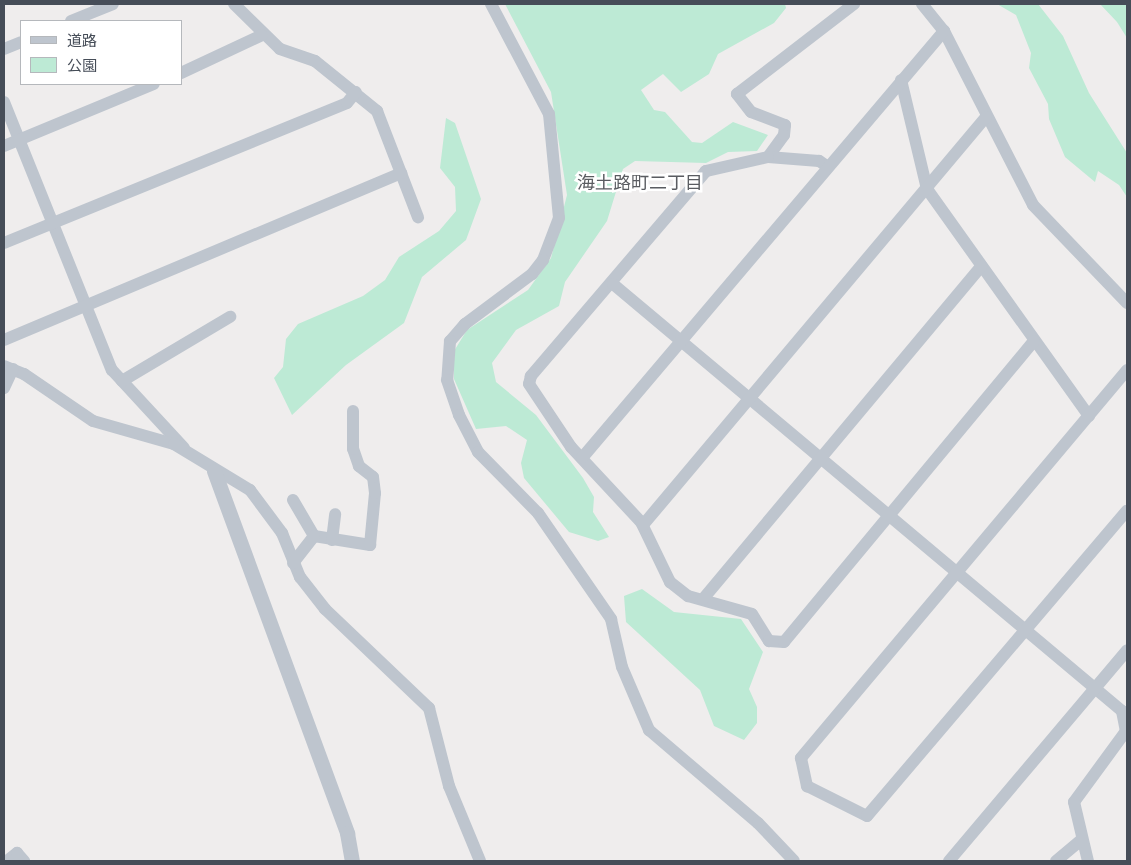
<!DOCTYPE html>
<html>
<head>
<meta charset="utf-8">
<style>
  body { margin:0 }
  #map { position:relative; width:1131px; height:865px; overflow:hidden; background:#efeded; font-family:Ubuntu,"Noto Sans JP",sans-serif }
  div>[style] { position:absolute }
  .green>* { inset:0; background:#bdead5 }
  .minor>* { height:12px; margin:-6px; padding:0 6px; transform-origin:6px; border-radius:6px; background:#bec5ce }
  .tertiary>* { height:15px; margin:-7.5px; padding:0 7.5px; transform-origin:7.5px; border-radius:7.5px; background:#bec5ce }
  span { translate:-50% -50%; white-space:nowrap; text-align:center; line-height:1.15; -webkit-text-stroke:5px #fff; paint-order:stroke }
  .neighbourhood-label { font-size:18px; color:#5a5c61 }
  .frame { position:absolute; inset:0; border:5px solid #464d58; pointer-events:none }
  .legend { position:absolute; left:20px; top:20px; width:162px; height:65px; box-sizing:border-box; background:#fff; border:1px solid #b5b8bc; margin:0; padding:6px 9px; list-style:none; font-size:15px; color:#464d58 }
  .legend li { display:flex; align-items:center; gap:10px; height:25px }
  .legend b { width:25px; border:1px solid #b5b8bc }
</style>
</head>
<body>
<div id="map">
  <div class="green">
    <i style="clip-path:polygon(505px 4px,785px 4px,786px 8px,774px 23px,718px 54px,709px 74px,681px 92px,663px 74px,641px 90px,654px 110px,665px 112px,692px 142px,702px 143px,733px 122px,768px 135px,757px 151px,728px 152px,706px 163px,635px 161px,623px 169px,607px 221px,565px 282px,559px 306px,516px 330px,492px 363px,496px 382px,536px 415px,583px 478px,594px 497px,593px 512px,609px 537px,598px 541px,569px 532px,524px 478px,521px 463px,527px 440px,506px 426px,476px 429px,454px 379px,454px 351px,467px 330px,528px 290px,551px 258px,567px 195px,551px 92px)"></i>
    <i style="clip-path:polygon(997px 4px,1038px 4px,1063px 36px,1089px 93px,1127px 153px,1127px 197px,1119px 185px,1098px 171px,1095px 182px,1065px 157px,1049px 119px,1048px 104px,1029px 68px,1031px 53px,1016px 15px)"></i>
    <i style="clip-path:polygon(1100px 4px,1127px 4px,1127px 38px,1117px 22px)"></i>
    <i style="clip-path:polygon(446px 118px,455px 123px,481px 199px,466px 240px,422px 277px,404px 323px,346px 365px,292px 415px,274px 378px,283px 367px,286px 339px,298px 324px,363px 296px,385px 280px,399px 257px,439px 231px,456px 211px,455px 187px,440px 168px)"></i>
    <i style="clip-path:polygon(642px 589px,674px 612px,741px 619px,763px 652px,749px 689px,757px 707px,757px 723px,744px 740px,714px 726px,700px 690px,626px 622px,624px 596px)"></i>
  </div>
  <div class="minor">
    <i style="left:234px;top:4px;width:64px;rotate:44.4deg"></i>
    <i style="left:280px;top:49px;width:37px;rotate:19deg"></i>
    <i style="left:315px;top:61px;width:80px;rotate:38.9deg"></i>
    <i style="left:377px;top:111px;width:114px;rotate:68.9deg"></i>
    <i style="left:491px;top:4px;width:124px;rotate:62.2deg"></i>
    <i style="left:549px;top:114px;width:104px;rotate:84.5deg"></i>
    <i style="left:559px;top:218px;width:45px;rotate:110.9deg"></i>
    <i style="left:543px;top:260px;width:18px;rotate:128deg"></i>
    <i style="left:532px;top:274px;width:84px;rotate:143.3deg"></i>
    <i style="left:465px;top:324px;width:23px;rotate:131deg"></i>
    <i style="left:450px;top:341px;width:39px;rotate:94deg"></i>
    <i style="left:447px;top:380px;width:37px;rotate:71deg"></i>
    <i style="left:459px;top:415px;width:42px;rotate:62.8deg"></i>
    <i style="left:478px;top:452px;width:86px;rotate:45.5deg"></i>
    <i style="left:538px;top:513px;width:129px;rotate:55.4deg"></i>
    <i style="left:611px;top:619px;width:49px;rotate:77.1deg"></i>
    <i style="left:622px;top:667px;width:69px;rotate:66.8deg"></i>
    <i style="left:649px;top:730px;width:143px;rotate:40.5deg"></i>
    <i style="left:758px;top:823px;width:52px;rotate:46.5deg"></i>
    <i style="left:922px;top:4px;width:35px;rotate:51deg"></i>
    <i style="left:944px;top:31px;width:195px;rotate:62.9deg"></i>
    <i style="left:1033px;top:205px;width:136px;rotate:46.2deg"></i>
    <i style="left:71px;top:21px;width:45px;rotate:-22deg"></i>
    <i style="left:4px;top:49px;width:18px;rotate:-22deg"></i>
    <i style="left:181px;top:73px;width:89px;rotate:-25.1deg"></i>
    <i style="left:901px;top:80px;width:112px;rotate:76.6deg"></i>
    <i style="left:927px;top:189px;width:279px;rotate:54.5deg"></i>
    <i style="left:4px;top:102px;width:289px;rotate:68.1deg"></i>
    <i style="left:112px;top:370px;width:106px;rotate:47.3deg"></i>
    <i style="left:4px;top:146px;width:162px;rotate:-22.5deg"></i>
    <i style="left:768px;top:157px;width:27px;rotate:-54deg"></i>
    <i style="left:784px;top:135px;width:10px;rotate:-84deg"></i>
    <i style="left:785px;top:125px;width:36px;rotate:-159deg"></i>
    <i style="left:751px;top:112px;width:23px;rotate:-128deg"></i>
    <i style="left:737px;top:94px;width:148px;rotate:-37.6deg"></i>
    <i style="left:828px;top:167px;width:11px;rotate:-146deg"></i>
    <i style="left:819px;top:161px;width:51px;rotate:-175.5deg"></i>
    <i style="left:768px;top:157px;width:64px;rotate:167.3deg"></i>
    <i style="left:706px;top:171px;width:270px;rotate:130.5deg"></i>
    <i style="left:531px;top:376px;width:8px;rotate:104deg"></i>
    <i style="left:529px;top:384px;width:76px;rotate:56.3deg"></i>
    <i style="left:571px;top:447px;width:103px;rotate:47deg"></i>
    <i style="left:641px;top:522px;width:67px;rotate:64.2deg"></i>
    <i style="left:670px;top:582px;width:23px;rotate:38deg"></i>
    <i style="left:688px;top:596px;width:66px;rotate:15.7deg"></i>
    <i style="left:752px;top:614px;width:32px;rotate:58deg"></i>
    <i style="left:769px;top:641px;width:15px;rotate:4deg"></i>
    <i style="left:784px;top:642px;width:391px;rotate:-50.3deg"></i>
    <i style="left:4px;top:243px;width:370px;rotate:-22.2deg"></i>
    <i style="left:347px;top:103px;width:14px;rotate:-51deg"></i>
    <i style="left:613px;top:284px;width:664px;rotate:39.99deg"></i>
    <i style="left:1122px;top:711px;width:20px;rotate:79deg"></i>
    <i style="left:1126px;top:731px;width:88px;rotate:126.2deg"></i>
    <i style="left:1074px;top:802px;width:61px;rotate:76.7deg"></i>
    <i style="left:4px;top:340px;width:431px;rotate:-22.8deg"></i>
    <i style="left:4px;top:366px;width:22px;rotate:22deg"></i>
    <i style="left:24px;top:374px;width:83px;rotate:34.3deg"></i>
    <i style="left:93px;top:421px;width:84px;rotate:15.9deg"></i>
    <i style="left:174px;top:444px;width:89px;rotate:31.2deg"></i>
    <i style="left:250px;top:490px;width:54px;rotate:53.3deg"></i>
    <i style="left:282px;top:533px;width:48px;rotate:67.8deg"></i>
    <i style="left:300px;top:577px;width:41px;rotate:52deg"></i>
    <i style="left:325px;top:609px;width:144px;rotate:43.6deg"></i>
    <i style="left:429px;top:708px;width:81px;rotate:75.6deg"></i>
    <i style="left:449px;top:786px;width:81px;rotate:67.5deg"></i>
    <i style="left:1127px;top:370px;width:507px;rotate:130.04deg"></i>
    <i style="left:801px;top:758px;width:29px;rotate:78deg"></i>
    <i style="left:807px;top:786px;width:67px;rotate:26.6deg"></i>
    <i style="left:867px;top:816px;width:401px;rotate:-49.6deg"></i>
    <i style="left:122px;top:381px;width:126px;rotate:-30.7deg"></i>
    <i style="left:4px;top:388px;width:21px;rotate:-65deg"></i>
    <i style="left:582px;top:458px;width:560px;rotate:-49.71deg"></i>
    <i style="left:293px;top:500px;width:42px;rotate:59.7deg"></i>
    <i style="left:314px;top:536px;width:57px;rotate:9.1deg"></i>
    <i style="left:370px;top:545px;width:52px;rotate:-84.5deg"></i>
    <i style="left:375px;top:493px;width:16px;rotate:-97deg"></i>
    <i style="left:373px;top:477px;width:18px;rotate:-142deg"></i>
    <i style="left:359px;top:466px;width:18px;rotate:-109deg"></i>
    <i style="left:353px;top:449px;width:38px;rotate:-90deg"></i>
    <i style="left:643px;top:525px;width:533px;rotate:-49.95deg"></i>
    <i style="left:332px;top:540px;width:26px;rotate:-83deg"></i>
    <i style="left:293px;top:563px;width:34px;rotate:-52deg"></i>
    <i style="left:703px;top:599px;width:434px;rotate:-50.1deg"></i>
    <i style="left:7px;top:861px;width:13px;rotate:-39deg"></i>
    <i style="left:17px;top:853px;width:11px;rotate:49deg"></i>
    <i style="left:949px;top:861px;width:276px;rotate:-49.8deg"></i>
    <i style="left:1056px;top:861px;width:33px;rotate:-40deg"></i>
  </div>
  <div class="tertiary">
    <i style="left:214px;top:471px;width:386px;rotate:69.8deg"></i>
    <i style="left:347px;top:833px;width:28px;rotate:80deg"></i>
  </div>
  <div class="neighbourhood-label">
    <span style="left:640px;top:182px">海土路町二丁目</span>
  </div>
  <div class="frame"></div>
  <ul class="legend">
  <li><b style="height:6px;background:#bec5ce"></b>道路</li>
  <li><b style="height:14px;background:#bdead5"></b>公園</li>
  </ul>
</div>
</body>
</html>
